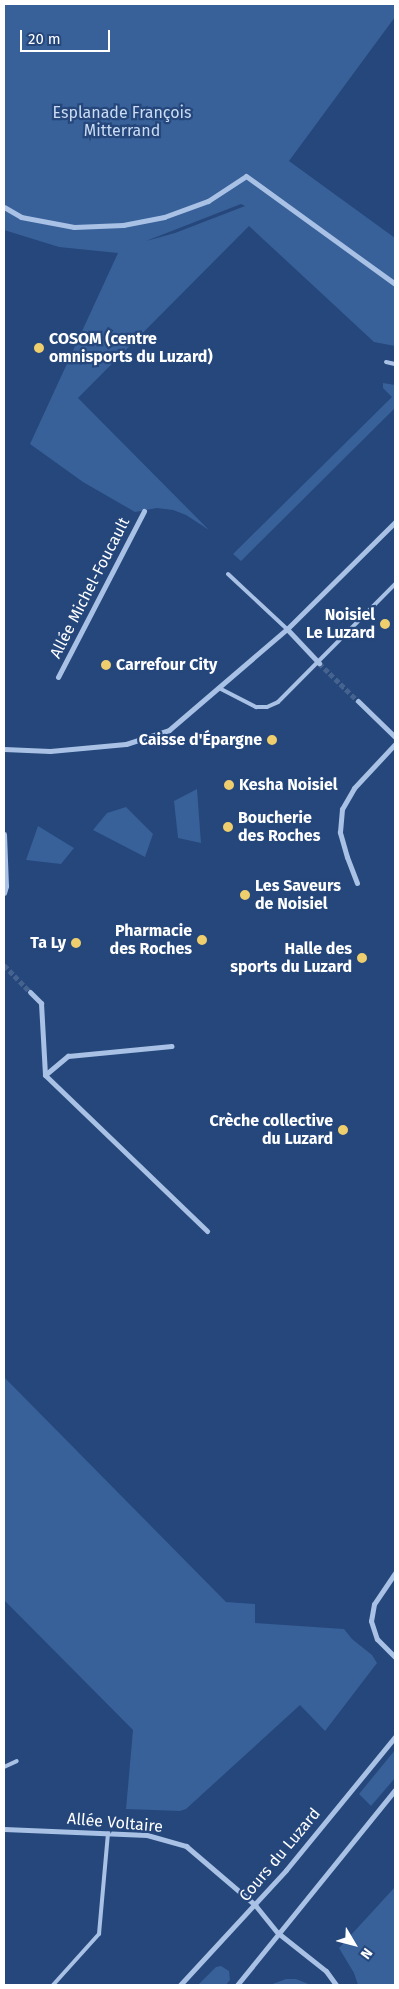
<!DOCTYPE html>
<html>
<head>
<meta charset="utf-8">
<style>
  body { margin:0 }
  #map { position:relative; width:399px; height:1989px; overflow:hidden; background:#25477b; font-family:"Fira Sans",sans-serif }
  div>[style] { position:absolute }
  .green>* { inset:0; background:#386099 }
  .street-tunnel>* { height:5px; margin-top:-2.5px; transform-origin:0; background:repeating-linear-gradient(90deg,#46638f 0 5px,transparent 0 7.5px) }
  .lane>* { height:4px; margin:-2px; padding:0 2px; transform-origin:2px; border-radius:2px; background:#a8c1e5 }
  .street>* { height:5px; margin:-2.5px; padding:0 2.5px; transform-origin:2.5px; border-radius:2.5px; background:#a8c1e5 }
  .dots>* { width:14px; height:14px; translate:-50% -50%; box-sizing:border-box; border:2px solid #25477b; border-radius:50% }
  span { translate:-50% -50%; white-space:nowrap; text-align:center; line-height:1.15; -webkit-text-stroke:4.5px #25477b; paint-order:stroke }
  .park-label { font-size:16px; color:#cbdcf4 }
  .poi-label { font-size:16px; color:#fff; font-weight:700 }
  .left { translate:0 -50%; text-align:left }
  .right { translate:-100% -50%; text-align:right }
  .street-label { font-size:16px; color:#fff }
  .frame { position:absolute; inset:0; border:5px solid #fff; pointer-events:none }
  .north { position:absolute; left:329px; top:1919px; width:50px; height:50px; -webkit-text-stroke:4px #25477b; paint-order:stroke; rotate:127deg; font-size:14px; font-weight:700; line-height:20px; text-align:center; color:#fff }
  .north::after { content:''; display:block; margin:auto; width:18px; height:22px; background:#fff; clip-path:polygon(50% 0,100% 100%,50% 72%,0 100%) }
  .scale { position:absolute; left:20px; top:30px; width:90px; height:22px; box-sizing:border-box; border:2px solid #fff; border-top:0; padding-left:6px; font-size:15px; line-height:18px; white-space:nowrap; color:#fff; -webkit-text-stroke:4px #25477b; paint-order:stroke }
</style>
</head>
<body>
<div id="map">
  <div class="green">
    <i style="clip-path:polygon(evenodd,4px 4px,395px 4px,395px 17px,289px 161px,395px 238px,395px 346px,374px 342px,249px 226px,78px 398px,209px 530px,186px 515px,173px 510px,157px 508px,135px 512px,83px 482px,30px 444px,118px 253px,59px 247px,4px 230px,4px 4px,241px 204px,245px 206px,175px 233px,146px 241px,241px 204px)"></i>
    <i style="clip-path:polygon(383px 383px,395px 385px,395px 408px,241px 561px,233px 554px,392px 397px,383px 388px)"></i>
    <i style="clip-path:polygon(197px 789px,201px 843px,178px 838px,174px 801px)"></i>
    <i style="clip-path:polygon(126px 807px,153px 834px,145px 857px,93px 830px,107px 813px)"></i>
    <i style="clip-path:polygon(38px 826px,74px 848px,61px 864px,26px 860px)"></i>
    <i style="clip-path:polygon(4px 1377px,226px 1602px,255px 1604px,255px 1623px,344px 1629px,352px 1639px,372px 1655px,377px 1663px,325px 1731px,300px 1705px,186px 1809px,180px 1811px,126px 1809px,133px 1730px,4px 1600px)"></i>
    <i style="clip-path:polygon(395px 1750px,395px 1778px,371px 1806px,359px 1794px)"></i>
    <i style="clip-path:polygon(395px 1887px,395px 1985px,358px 1985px,354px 1973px,339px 1948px)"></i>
    <i style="clip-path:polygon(221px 1966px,229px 1971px,230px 1980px,226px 1985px,198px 1985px,216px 1967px)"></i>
    <i style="clip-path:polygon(286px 1979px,296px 1979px,311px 1985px,270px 1985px)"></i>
  </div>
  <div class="street-tunnel">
    <i style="left:319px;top:663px;width:54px;rotate:44.3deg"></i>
    <i style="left:4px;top:965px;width:37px;rotate:46deg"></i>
  </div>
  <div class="lane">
    <i style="left:386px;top:362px;width:9px;rotate:13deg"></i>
    <i style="left:228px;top:574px;width:81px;rotate:43deg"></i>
    <i style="left:219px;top:688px;width:42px;rotate:27.2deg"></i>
    <i style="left:256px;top:707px;width:11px"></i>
    <i style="left:267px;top:707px;width:12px;rotate:-24deg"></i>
    <i style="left:278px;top:702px;width:166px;rotate:-45.2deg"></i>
    <i style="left:4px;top:1767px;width:14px;rotate:-25deg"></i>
    <i style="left:53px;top:1985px;width:69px;rotate:-48deg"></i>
    <i style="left:99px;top:1934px;width:101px;rotate:-84.9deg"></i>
  </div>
  <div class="street">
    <i style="left:4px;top:207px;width:20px;rotate:30deg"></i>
    <i style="left:21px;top:217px;width:54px;rotate:10.7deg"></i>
    <i style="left:74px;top:227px;width:49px;rotate:-2.3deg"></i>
    <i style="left:123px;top:225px;width:42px;rotate:-11deg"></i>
    <i style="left:164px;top:217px;width:47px;rotate:-20deg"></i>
    <i style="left:208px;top:201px;width:45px;rotate:-33.3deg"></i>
    <i style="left:246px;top:176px;width:184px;rotate:35.9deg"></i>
    <i style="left:287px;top:629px;width:47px;rotate:46.7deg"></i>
    <i style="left:58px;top:677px;width:187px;rotate:-62.6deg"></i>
    <i style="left:358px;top:701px;width:52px;rotate:44.2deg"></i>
    <i style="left:4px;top:749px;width:46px;rotate:2.5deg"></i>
    <i style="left:50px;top:751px;width:76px;rotate:-5.3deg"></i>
    <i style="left:126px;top:744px;width:45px;rotate:-18deg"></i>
    <i style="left:169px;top:730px;width:155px;rotate:-40.6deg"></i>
    <i style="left:287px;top:629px;width:152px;rotate:-44.7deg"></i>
    <i style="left:4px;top:834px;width:52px;rotate:87.8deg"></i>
    <i style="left:6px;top:886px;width:7px;rotate:106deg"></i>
    <i style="left:357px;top:883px;width:28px;rotate:-111deg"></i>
    <i style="left:347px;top:857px;width:26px;rotate:-106deg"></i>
    <i style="left:340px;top:832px;width:23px;rotate:-85deg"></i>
    <i style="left:342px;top:809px;width:24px;rotate:-60deg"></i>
    <i style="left:354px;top:788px;width:60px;rotate:-47deg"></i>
    <i style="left:30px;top:992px;width:16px;rotate:45deg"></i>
    <i style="left:41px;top:1003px;width:72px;rotate:86.8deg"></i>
    <i style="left:45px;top:1075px;width:225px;rotate:43.9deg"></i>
    <i style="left:45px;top:1075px;width:30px;rotate:-40deg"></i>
    <i style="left:68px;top:1056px;width:104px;rotate:-5.5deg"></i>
    <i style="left:395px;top:1573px;width:37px;rotate:124deg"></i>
    <i style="left:374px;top:1604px;width:17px;rotate:100deg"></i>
    <i style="left:371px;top:1621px;width:19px;rotate:72deg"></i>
    <i style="left:377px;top:1639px;width:25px;rotate:45deg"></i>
    <i style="left:4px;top:1829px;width:143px;rotate:2.4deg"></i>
    <i style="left:147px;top:1835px;width:41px;rotate:15.8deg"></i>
    <i style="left:186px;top:1846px;width:91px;rotate:40.5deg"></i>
    <i style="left:255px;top:1905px;width:36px;rotate:51deg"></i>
    <i style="left:278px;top:1933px;width:61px;rotate:38.4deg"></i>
    <i style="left:326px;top:1971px;width:17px;rotate:54deg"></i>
    <i style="left:180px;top:1985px;width:156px;rotate:-47.3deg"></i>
    <i style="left:286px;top:1870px;width:172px;rotate:-50.7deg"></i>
    <i style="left:237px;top:1985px;width:251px;rotate:-51deg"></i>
  </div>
  <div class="dots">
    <i style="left:39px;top:348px;background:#eece6d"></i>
    <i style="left:385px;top:624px;background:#eece6d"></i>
    <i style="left:106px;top:665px;background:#eece6d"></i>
    <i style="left:272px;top:740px;background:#eece6d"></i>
    <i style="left:229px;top:785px;background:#eece6d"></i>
    <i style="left:228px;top:827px;background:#eece6d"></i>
    <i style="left:245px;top:895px;background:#eece6d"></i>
    <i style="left:202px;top:940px;background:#eece6d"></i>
    <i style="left:76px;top:943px;background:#eece6d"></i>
    <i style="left:362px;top:958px;background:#eece6d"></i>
    <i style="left:343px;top:1130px;background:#eece6d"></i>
  </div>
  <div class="park-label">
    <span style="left:122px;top:122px">Esplanade François<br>Mitterrand</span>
  </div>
  <div class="poi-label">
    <span class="left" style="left:49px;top:348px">COSOM (centre<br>omnisports du Luzard)</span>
    <span class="right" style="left:375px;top:624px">Noisiel<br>Le Luzard</span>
    <span class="left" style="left:116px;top:665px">Carrefour City</span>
    <span class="right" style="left:262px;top:740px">Caisse d'Épargne</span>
    <span class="left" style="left:239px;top:785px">Kesha Noisiel</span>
    <span class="left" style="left:238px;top:827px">Boucherie<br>des Roches</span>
    <span class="left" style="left:255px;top:895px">Les Saveurs<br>de Noisiel</span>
    <span class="right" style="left:192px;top:940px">Pharmacie<br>des Roches</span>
    <span class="right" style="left:66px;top:943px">Ta Ly</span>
    <span class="right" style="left:352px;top:958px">Halle des<br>sports du Luzard</span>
    <span class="right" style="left:333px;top:1130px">Crèche collective<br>du Luzard</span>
  </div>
  <div class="street-label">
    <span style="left:90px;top:588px;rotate:-63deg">Allée Michel-Foucault</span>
    <span style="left:115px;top:1823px;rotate:5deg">Allée Voltaire</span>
    <span style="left:280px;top:1855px;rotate:-50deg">Cours du Luzard</span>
  </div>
  <div class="frame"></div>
  <div class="north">N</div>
  <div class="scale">20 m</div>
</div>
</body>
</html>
